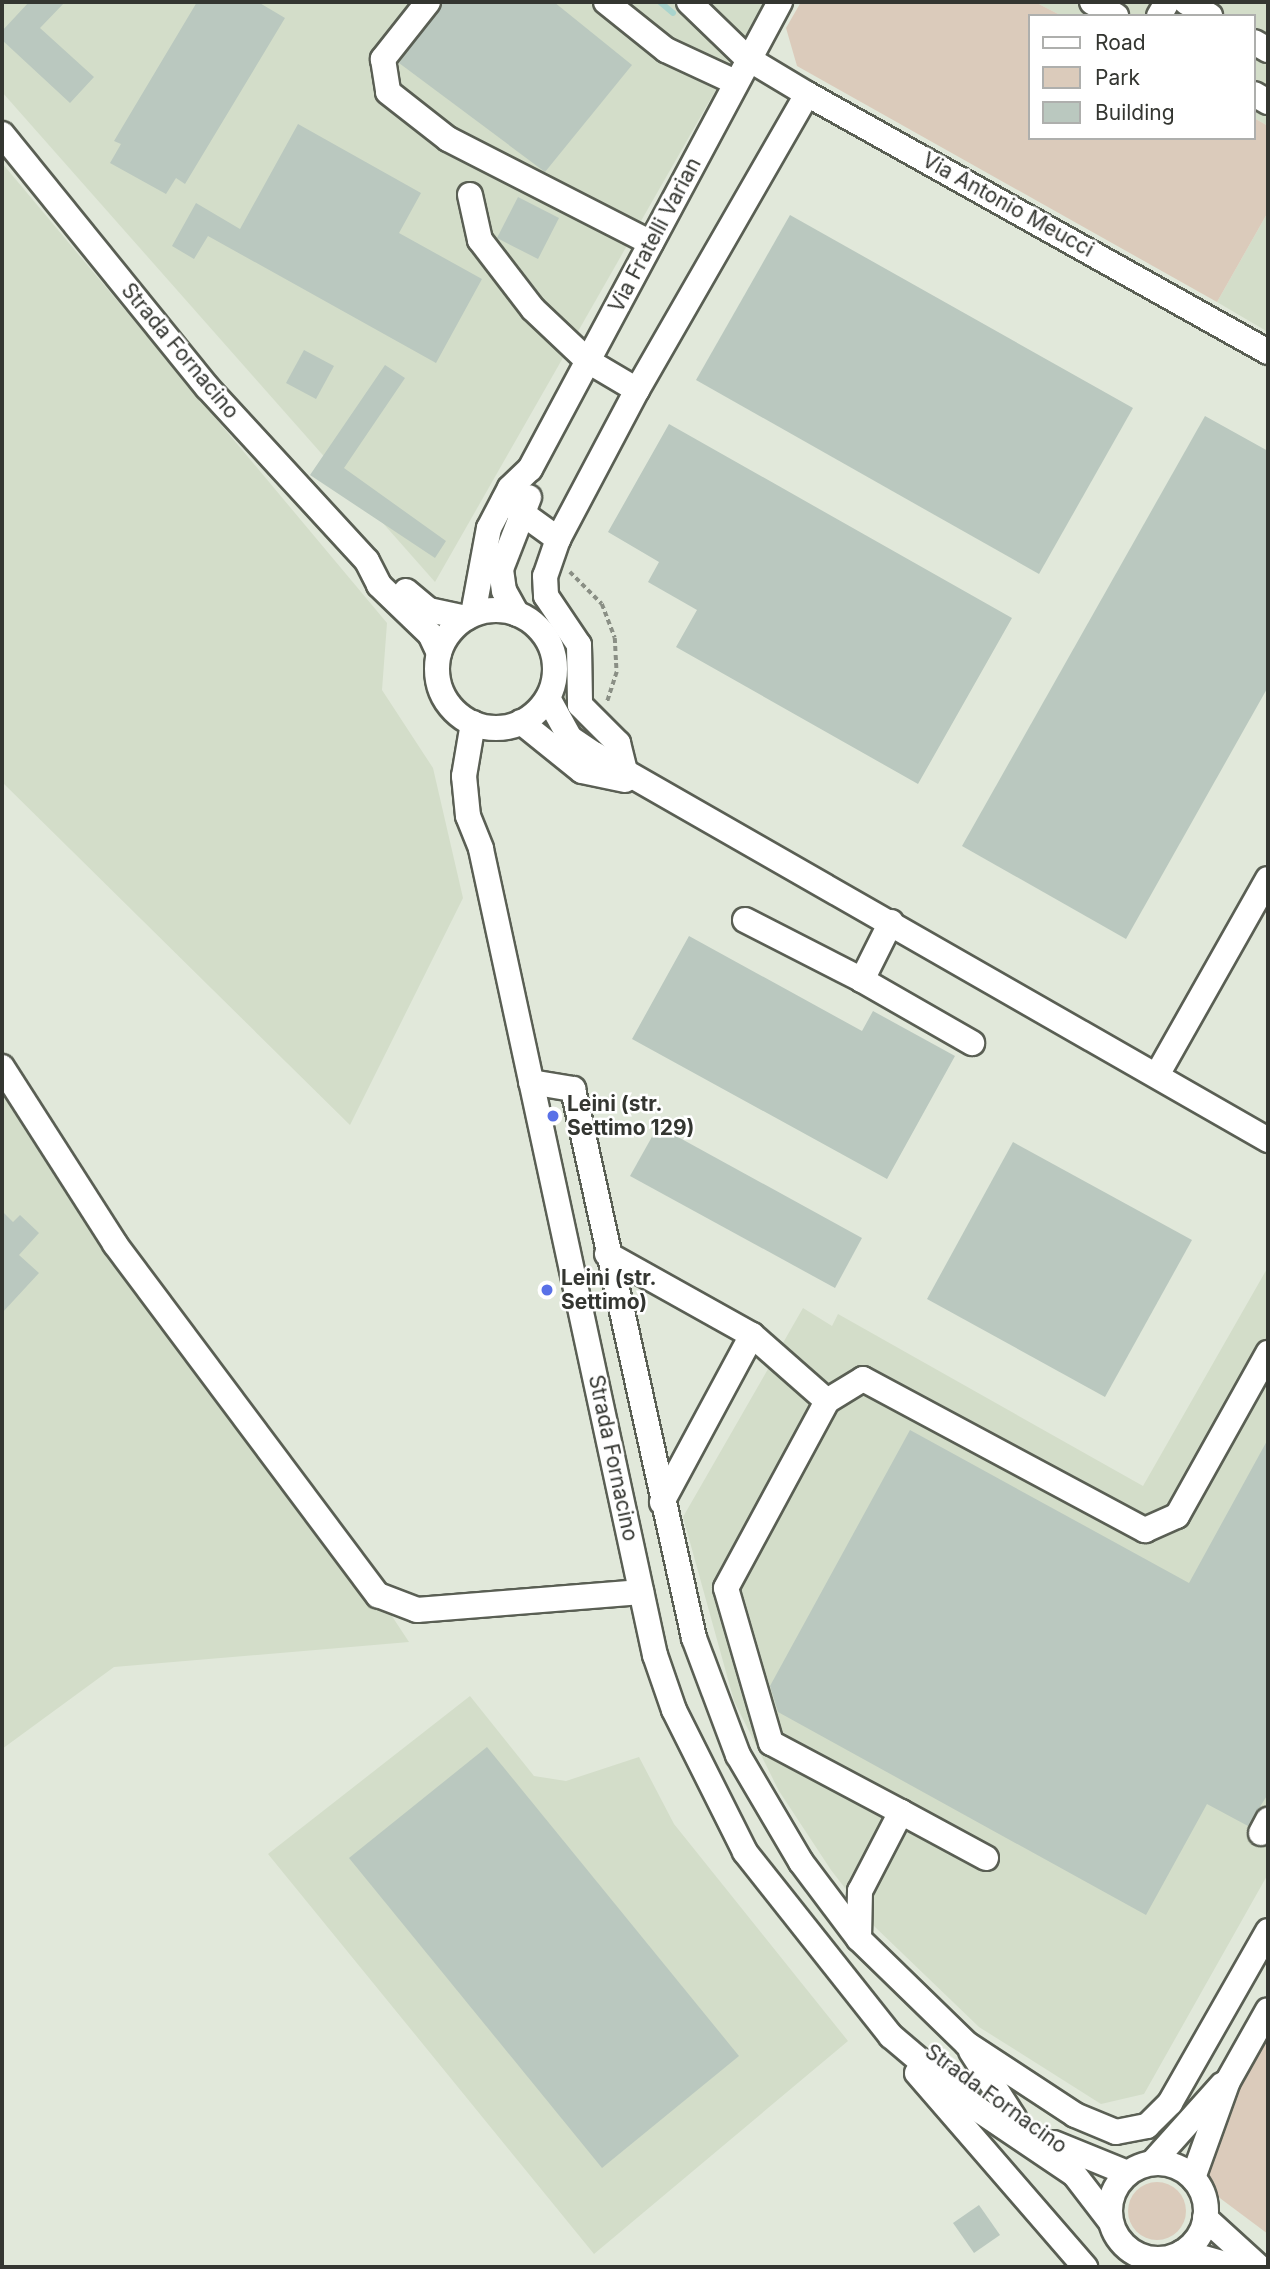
<!DOCTYPE html>
<html>
<head>
<meta charset="utf-8">
<style>
  body { margin:0 }
  #map { position:relative; width:1270px; height:2269px; overflow:hidden; background:#e1e8da; font-family:Inter,sans-serif }
  div>[style] { position:absolute }
  .built>* { inset:0; background:#d3ddc9 }
  .green>* { inset:0; background:#dbcbbb }
  .round { border-radius:50% }
  .stream>* { height:6px; margin:-3px; padding:0 3px; transform-origin:3px; border-radius:3px; background:#a9d4cd }
  .building>* { inset:0; background:#bac8bf }
  .path>* { height:3.5px; margin-top:-1.75px; transform-origin:0; background:repeating-linear-gradient(90deg,#8a8f85 0 5px,transparent 0 8.5px) }
  .roads { filter:drop-shadow(2px 0 #5a5f54) drop-shadow(-2px 0 #5a5f54) drop-shadow(0 2px #5a5f54) drop-shadow(0 -2px #5a5f54) }
  .minor>* { height:24px; margin:-12px; padding:0 12px; transform-origin:12px; border-radius:12px; background:#fff }
  .minor>.ring { margin:-12px; padding:0; box-sizing:content-box; background:none; border:24px solid #fff; border-radius:50% }
  .dots>* { width:19px; height:19px; translate:-50% -50%; box-sizing:border-box; border:4px solid #fff; border-radius:50% }
  span { translate:-50% -50%; white-space:nowrap; text-align:center; line-height:1.15; -webkit-text-stroke:5px #fff; paint-order:stroke }
  .street-label { font-size:21px; color:#343631 }
  .poi-label { font-size:21px; color:#343631; font-weight:700 }
  .left { translate:0 -50%; text-align:left }
  .frame { position:absolute; inset:0; border:4px solid #343631; pointer-events:none }
  .legend { position:absolute; left:1028px; top:14px; width:228px; height:126px; box-sizing:border-box; background:#fff; border:2px solid #aeafad; margin:0; padding:9px 12px; list-style:none; font-size:21px; color:#343631 }
  .legend li { display:flex; align-items:center; gap:14px; height:35px }
  .legend b { width:35px; border:2px solid #aeafad }
</style>
</head>
<body>
<div id="map">
  <div class="built">
    <i style="clip-path:polygon(2px 2px,766px 2px,435px 582px,2px 92px)"></i>
    <i style="clip-path:polygon(1035px 2px,1268px 2px,1268px 126px,1254px 118px,1254px 16px,1062px 16px)"></i>
    <i style="clip-path:polygon(2px 163px,387px 623px,382px 690px,433px 768px,463px 898px,350px 1125px,2px 782px)"></i>
    <i style="clip-path:polygon(1268px 212px,1268px 332px,1217px 302px)"></i>
    <i style="clip-path:polygon(2px 1067px,378px 1595px,409px 1642px,114px 1667px,2px 1749px)"></i>
    <i style="clip-path:polygon(1268px 1267px,1268px 1874px,1144px 2094px,1101px 2104px,979px 2027px,875px 1927px,831px 1870px,779px 1791px,734px 1701px,683px 1517px,803px 1308px,832px 1326px,838px 1314px,1143px 1486px)"></i>
    <i style="clip-path:polygon(470px 1696px,534px 1776px,566px 1781px,639px 1757px,674px 1824px,848px 2041px,594px 2254px,268px 1854px)"></i>
  </div>
  <div class="green">
    <i style="clip-path:polygon(801px 2px,1035px 2px,1062px 16px,1030px 16px,1030px 138px,1254px 138px,1254px 118px,1268px 126px,1268px 212px,1217px 302px,797px 66px,786px 28px)"></i>
    <i style="clip-path:polygon(1268px 2020px,1268px 2234px,1193px 2178px)"></i>
    <i class="round" style="left:1128px;top:2182px;width:58px;height:58px"></i>
  </div>
  <div class="stream">
    <i style="left:660px;top:2px;width:17px;rotate:40deg"></i>
  </div>
  <div class="building">
    <i style="clip-path:polygon(29px 2px,65px 2px,40px 28px,94px 77px,70px 103px,2px 40px,2px 31px)"></i>
    <i style="clip-path:polygon(197px 2px,258px 2px,285px 18px,185px 184px,176px 178px,166px 194px,110px 163px,121px 144px,114px 141px)"></i>
    <i style="clip-path:polygon(443px 2px,554px 2px,632px 65px,545px 172px,399px 63px)"></i>
    <i style="clip-path:polygon(298px 124px,421px 193px,399px 233px,482px 279px,436px 363px,208px 236px,194px 259px,172px 246px,196px 203px,240px 229px)"></i>
    <i style="clip-path:polygon(518px 197px,559px 218px,538px 259px,497px 238px)"></i>
    <i style="clip-path:polygon(790px 215px,1133px 408px,1039px 574px,696px 380px)"></i>
    <i style="clip-path:polygon(304px 350px,334px 366px,316px 399px,286px 383px)"></i>
    <i style="clip-path:polygon(385px 365px,405px 378px,344px 468px,446px 541px,435px 558px,310px 475px)"></i>
    <i style="clip-path:polygon(1205px 416px,1268px 451px,1268px 687px,1126px 939px,962px 846px)"></i>
    <i style="clip-path:polygon(669px 424px,1012px 618px,918px 784px,676px 647px,697px 610px,648px 582px,659px 562px,608px 532px)"></i>
    <i style="clip-path:polygon(689px 936px,862px 1031px,873px 1011px,955px 1056px,887px 1179px,632px 1039px)"></i>
    <i style="clip-path:polygon(658px 1126px,862px 1238px,835px 1288px,630px 1176px)"></i>
    <i style="clip-path:polygon(1013px 1142px,1192px 1240px,1105px 1397px,927px 1299px)"></i>
    <i style="clip-path:polygon(2px 1211px,13px 1222px,20px 1215px,39px 1233px,19px 1255px,39px 1273px,2px 1313px)"></i>
    <i style="clip-path:polygon(910px 1430px,1189px 1583px,1268px 1439px,1268px 1794px,1248px 1826px,1207px 1804px,1146px 1915px,778px 1712px,770px 1686px)"></i>
    <i style="clip-path:polygon(487px 1747px,739px 2056px,602px 2168px,349px 1858px)"></i>
    <i style="clip-path:polygon(979px 2205px,1000px 2235px,974px 2253px,953px 2223px)"></i>
  </div>
  <div class="path">
    <i style="left:570px;top:572px;width:45px;rotate:45deg"></i>
    <i style="left:602px;top:604px;width:36px;rotate:69deg"></i>
    <i style="left:615px;top:638px;width:34px;rotate:87deg"></i>
    <i style="left:617px;top:672px;width:33px;rotate:108deg"></i>
  </div>
  <div class="roads">
    <div class="minor">
      <i style="left:428px;top:2px;width:73px;rotate:128.3deg"></i>
      <i style="left:383px;top:59px;width:33px;rotate:81deg"></i>
      <i style="left:388px;top:92px;width:76px;rotate:38.1deg"></i>
      <i style="left:448px;top:139px;width:228px;rotate:27.1deg"></i>
      <i style="left:606px;top:2px;width:77px;rotate:38.7deg"></i>
      <i style="left:666px;top:50px;width:76px;rotate:24.9deg"></i>
      <i style="left:689px;top:2px;width:81px;rotate:44deg"></i>
      <i style="left:747px;top:58px;width:70px;rotate:31deg"></i>
      <i style="left:807px;top:94px;width:528px;rotate:29.23deg"></i>
      <i style="left:1092px;top:2px;width:28px;rotate:30deg"></i>
      <i style="left:1186px;top:2px;width:28px;rotate:30deg"></i>
      <i style="left:1159px;top:16px;width:16px;rotate:-60deg"></i>
      <i style="left:1254px;top:42px;width:16px;rotate:30deg"></i>
      <i style="left:1254px;top:94px;width:16px;rotate:30deg"></i>
      <i style="left:2px;top:134px;width:326px;rotate:51deg"></i>
      <i style="left:207px;top:387px;width:236px;rotate:47.4deg"></i>
      <i style="left:367px;top:561px;width:27px;rotate:63deg"></i>
      <i style="left:379px;top:585px;width:71px;rotate:43.9deg"></i>
      <i style="left:430px;top:634px;width:21px;rotate:65deg"></i>
      <i style="left:470px;top:195px;width:46px;rotate:77.5deg"></i>
      <i style="left:480px;top:240px;width:87px;rotate:52.5deg"></i>
      <i style="left:533px;top:309px;width:76px;rotate:43.4deg"></i>
      <i style="left:588px;top:361px;width:57px;rotate:30.6deg"></i>
      <i style="left:637px;top:390px;width:169px;rotate:117.9deg"></i>
      <i style="left:637px;top:390px;width:341px;rotate:-60.1deg"></i>
      <i style="left:504px;top:500px;width:67px;rotate:35.8deg"></i>
      <i style="left:558px;top:539px;width:39px;rotate:109deg"></i>
      <i style="left:545px;top:576px;width:20px;rotate:87deg"></i>
      <i style="left:546px;top:596px;width:59px;rotate:56deg"></i>
      <i style="left:579px;top:645px;width:60px;rotate:89deg"></i>
      <i style="left:580px;top:705px;width:54px;rotate:45deg"></i>
      <i style="left:618px;top:743px;width:29px;rotate:76deg"></i>
      <i style="left:406px;top:591px;width:30px;rotate:40deg"></i>
      <i style="left:429px;top:610px;width:38px;rotate:12deg"></i>
      <i class="ring" style="left:437px;top:610px;width:94px;height:94px"></i>
      <i style="left:473px;top:614px;width:87px;rotate:-79.5deg"></i>
      <i style="left:489px;top:528px;width:45px;rotate:-62.3deg"></i>
      <i style="left:510px;top:488px;width:28px;rotate:-44deg"></i>
      <i style="left:530px;top:469px;width:530px;rotate:-61.84deg"></i>
      <i style="left:517px;top:614px;width:26px;rotate:-119deg"></i>
      <i style="left:504px;top:591px;width:22px;rotate:-98deg"></i>
      <i style="left:501px;top:569px;width:77px;rotate:-68.7deg"></i>
      <i style="left:548px;top:698px;width:46px;rotate:61.2deg"></i>
      <i style="left:570px;top:738px;width:29px;rotate:34deg"></i>
      <i style="left:594px;top:754px;width:777px;rotate:29.8deg"></i>
      <i style="left:521px;top:722px;width:78px;rotate:38.8deg"></i>
      <i style="left:582px;top:771px;width:44px;rotate:11.8deg"></i>
      <i style="left:473px;top:723px;width:54px;rotate:99.6deg"></i>
      <i style="left:464px;top:776px;width:40px;rotate:84.3deg"></i>
      <i style="left:468px;top:816px;width:35px;rotate:68deg"></i>
      <i style="left:481px;top:849px;width:825px;rotate:77.82deg"></i>
      <i style="left:655px;top:1655px;width:58px;rotate:70.9deg"></i>
      <i style="left:674px;top:1710px;width:159px;rotate:63.4deg"></i>
      <i style="left:745px;top:1852px;width:235px;rotate:51.6deg"></i>
      <i style="left:891px;top:2036px;width:111px;rotate:40.3deg"></i>
      <i style="left:976px;top:2108px;width:118px;rotate:34deg"></i>
      <i style="left:1074px;top:2174px;width:59px;rotate:52.5deg"></i>
      <i style="left:745px;top:920px;width:131px;rotate:27.1deg"></i>
      <i style="left:891px;top:922px;width:65px;rotate:116.6deg"></i>
      <i style="left:862px;top:980px;width:127px;rotate:29.8deg"></i>
      <i style="left:2px;top:1067px;width:210px;rotate:57.4deg"></i>
      <i style="left:115px;top:1244px;width:439px;rotate:53.2deg"></i>
      <i style="left:378px;top:1595px;width:42px;rotate:21deg"></i>
      <i style="left:417px;top:1610px;width:225px;rotate:-4.6deg"></i>
      <i style="left:1157px;top:1075px;width:225px;rotate:-60.5deg"></i>
      <i style="left:531px;top:1082px;width:43px;rotate:9.5deg"></i>
      <i style="left:573px;top:1089px;width:562px;rotate:77.57deg"></i>
      <i style="left:694px;top:1638px;width:125px;rotate:69.4deg"></i>
      <i style="left:738px;top:1755px;width:124px;rotate:59.5deg"></i>
      <i style="left:801px;top:1862px;width:96px;rotate:53deg"></i>
      <i style="left:607px;top:1254px;width:166px;rotate:29.2deg"></i>
      <i style="left:752px;top:1335px;width:190px;rotate:118.3deg"></i>
      <i style="left:752px;top:1335px;width:100px;rotate:41.3deg"></i>
      <i style="left:901px;top:1812px;width:147px;rotate:-152deg"></i>
      <i style="left:771px;top:1743px;width:161px;rotate:-106.2deg"></i>
      <i style="left:726px;top:1588px;width:213px;rotate:-61.6deg"></i>
      <i style="left:827px;top:1401px;width:42px;rotate:-31.4deg"></i>
      <i style="left:863px;top:1379px;width:320px;rotate:28.2deg"></i>
      <i style="left:1145px;top:1530px;width:35px;rotate:-24deg"></i>
      <i style="left:1177px;top:1516px;width:187px;rotate:-60.8deg"></i>
      <i style="left:1261px;top:1833px;width:15px;rotate:-62deg"></i>
      <i style="left:986px;top:1858px;width:97px;rotate:-151.6deg"></i>
      <i style="left:901px;top:1812px;width:89px;rotate:117.4deg"></i>
      <i style="left:860px;top:1891px;width:48px;rotate:91.2deg"></i>
      <i style="left:859px;top:1939px;width:151px;rotate:44.2deg"></i>
      <i style="left:967px;top:2044px;width:129px;rotate:33.3deg"></i>
      <i style="left:1075px;top:2115px;width:44px;rotate:22.5deg"></i>
      <i style="left:1116px;top:2132px;width:32px;rotate:-11deg"></i>
      <i style="left:1147px;top:2126px;width:33px;rotate:-45deg"></i>
      <i style="left:1170px;top:2103px;width:198px;rotate:-60.3deg"></i>
      <i style="left:971px;top:2051px;width:80px;rotate:57.3deg"></i>
      <i style="left:917px;top:2073px;width:257px;rotate:49.1deg"></i>
      <i style="left:1054px;top:2143px;width:79px;rotate:22.3deg"></i>
      <i class="ring" style="left:1110px;top:2163px;width:72px;height:72px"></i>
      <i style="left:1152px;top:2163px;width:105px;rotate:-48.1deg"></i>
      <i style="left:1193px;top:2178px;width:103px;rotate:-70.2deg"></i>
      <i style="left:1228px;top:2081px;width:81px;rotate:-60.6deg"></i>
      <i style="left:1205px;top:2218px;width:73px;rotate:42.2deg"></i>
      <i style="left:1183px;top:2252px;width:55px;rotate:15.8deg"></i>
    </div>
  </div>
  <div class="dots">
    <i style="left:553px;top:1116px;background:#5971e7"></i>
    <i style="left:547px;top:1290px;background:#5971e7"></i>
  </div>
  <div class="street-label">
    <span style="left:1008px;top:205px;rotate:29deg">Via Antonio Meucci</span>
    <span style="left:655px;top:235px;rotate:-62deg">Via Fratelli Varian</span>
    <span style="left:180px;top:351px;rotate:50deg">Strada Fornacino</span>
    <span style="left:613px;top:1458px;rotate:78deg">Strada Fornacino</span>
    <span style="left:996px;top:2099px;rotate:36deg">Strada Fornacino</span>
  </div>
  <div class="poi-label">
    <span class="left" style="left:567px;top:1116px">Leini (str.<br>Settimo 129)</span>
    <span class="left" style="left:561px;top:1290px">Leini (str.<br>Settimo)</span>
  </div>
  <div class="frame"></div>
  <ul class="legend">
  <li><b style="height:9px;background:#fff"></b>Road</li>
  <li><b style="height:19px;background:#dbcbbb"></b>Park</li>
  <li><b style="height:19px;background:#bac8bf"></b>Building</li>
  </ul>
</div>
</body>
</html>
